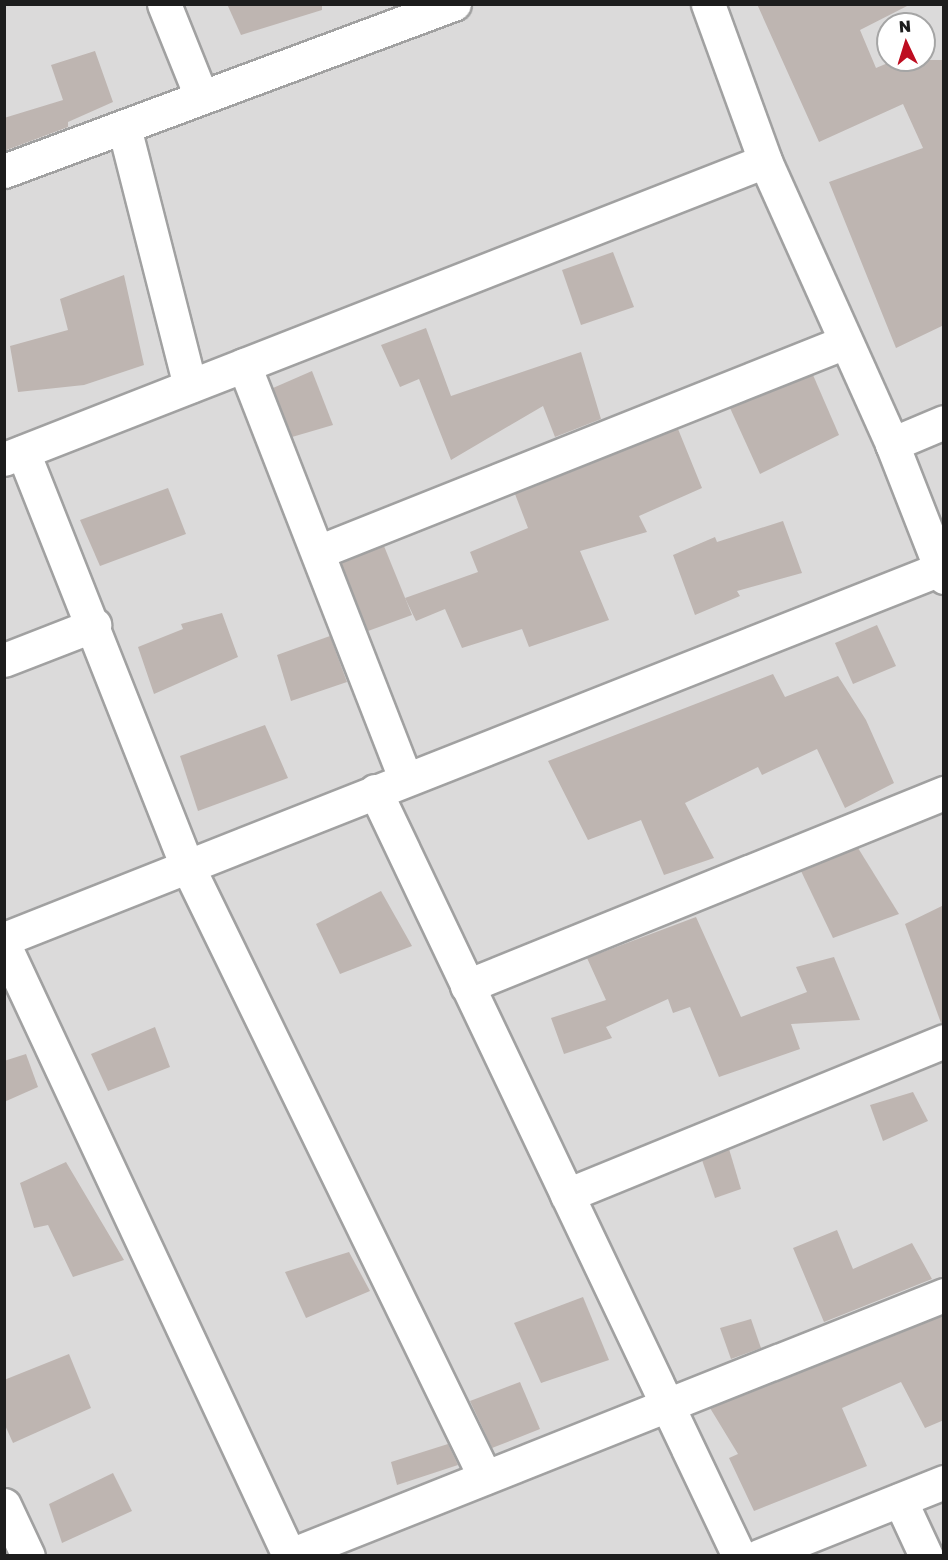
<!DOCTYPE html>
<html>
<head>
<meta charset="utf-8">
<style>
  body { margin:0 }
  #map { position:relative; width:948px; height:1560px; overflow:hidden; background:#eee9e4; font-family:"Golos Text",sans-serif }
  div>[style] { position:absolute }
  .residential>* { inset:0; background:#dbdada }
  .building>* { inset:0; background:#beb5b1 }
  .roads { filter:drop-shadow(2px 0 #a1a1a1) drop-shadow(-2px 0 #a1a1a1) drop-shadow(0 2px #a1a1a1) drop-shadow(0 -2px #a1a1a1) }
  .street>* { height:33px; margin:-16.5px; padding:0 16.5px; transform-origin:16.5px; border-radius:16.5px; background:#fff }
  span { translate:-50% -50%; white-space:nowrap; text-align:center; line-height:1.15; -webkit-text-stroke:4.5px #fff; paint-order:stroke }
  .frame { position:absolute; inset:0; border:6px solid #1d1d1d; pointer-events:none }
  .north { position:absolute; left:876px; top:12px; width:60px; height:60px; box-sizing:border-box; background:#fff; border:2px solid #a5a5a5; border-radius:50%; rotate:356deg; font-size:16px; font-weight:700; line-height:24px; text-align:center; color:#1d1d1d }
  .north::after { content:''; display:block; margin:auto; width:21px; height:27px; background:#be0d20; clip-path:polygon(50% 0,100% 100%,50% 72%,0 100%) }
</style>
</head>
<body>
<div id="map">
  <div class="residential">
    <i style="clip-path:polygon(evenodd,5px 5px,943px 5px,943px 1555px,5px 1555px,5px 5px,888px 24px,924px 24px,924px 60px,888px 60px,888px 24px)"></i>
  </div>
  <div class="building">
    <i style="clip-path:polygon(227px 4px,322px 4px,322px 10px,241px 35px)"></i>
    <i style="clip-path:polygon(757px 4px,911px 4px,860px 30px,876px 68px,895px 60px,944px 60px,944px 325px,896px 348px,829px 182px,923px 148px,903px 104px,819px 142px)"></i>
    <i style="clip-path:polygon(95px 51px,113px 102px,68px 122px,68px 127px,4px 151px,4px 118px,63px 100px,51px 65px)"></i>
    <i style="clip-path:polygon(613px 252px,634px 307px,581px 325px,562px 270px)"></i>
    <i style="clip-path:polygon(124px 275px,144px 365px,84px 385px,18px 392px,10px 346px,68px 330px,60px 299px)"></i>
    <i style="clip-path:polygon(426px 328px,451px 396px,581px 352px,601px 419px,555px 437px,543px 406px,451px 460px,419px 379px,400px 387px,381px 345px)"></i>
    <i style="clip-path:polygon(312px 371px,333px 425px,292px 437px,273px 388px)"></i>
    <i style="clip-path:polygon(813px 375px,839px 435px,760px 474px,730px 408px)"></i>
    <i style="clip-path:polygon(678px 429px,702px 488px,639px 516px,647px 532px,580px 551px,609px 620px,529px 647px,522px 629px,462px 648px,445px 609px,416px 621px,405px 598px,478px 572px,470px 552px,528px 528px,515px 494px)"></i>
    <i style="clip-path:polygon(168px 488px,186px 534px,100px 566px,80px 520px)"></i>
    <i style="clip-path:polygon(783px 521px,802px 573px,737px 591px,740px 596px,695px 615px,673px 555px,715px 537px,717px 542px)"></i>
    <i style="clip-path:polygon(384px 546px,412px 615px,368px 631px,341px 563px)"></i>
    <i style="clip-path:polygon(222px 613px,238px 657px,154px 694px,138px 647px,183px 629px,181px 624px)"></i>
    <i style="clip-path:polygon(877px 625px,896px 666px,853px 684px,835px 643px)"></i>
    <i style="clip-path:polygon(330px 636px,347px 682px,291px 701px,277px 655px)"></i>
    <i style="clip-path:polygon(773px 674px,785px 697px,838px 676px,866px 720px,894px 783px,845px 808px,817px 749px,762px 775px,758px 767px,685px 803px,714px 858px,664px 875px,641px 820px,588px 840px,548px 761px)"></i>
    <i style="clip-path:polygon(265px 725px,288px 778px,198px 811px,180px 756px)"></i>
    <i style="clip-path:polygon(858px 848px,899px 914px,833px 938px,801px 871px)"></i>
    <i style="clip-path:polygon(381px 891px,412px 946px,340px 974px,316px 924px)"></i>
    <i style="clip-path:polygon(944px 905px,944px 1022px,941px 1023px,905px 924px)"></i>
    <i style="clip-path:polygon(696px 917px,741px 1017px,807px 992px,796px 967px,834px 957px,860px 1020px,791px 1024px,800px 1049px,719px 1077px,690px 1007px,673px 1013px,668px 999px,606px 1027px,612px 1038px,564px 1054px,551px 1018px,606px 1000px,587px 958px)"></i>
    <i style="clip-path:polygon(155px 1027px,170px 1067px,108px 1091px,91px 1054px)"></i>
    <i style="clip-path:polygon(26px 1054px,38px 1087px,4px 1102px,4px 1061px)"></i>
    <i style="clip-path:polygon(913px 1092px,928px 1121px,883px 1141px,870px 1105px)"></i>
    <i style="clip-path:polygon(729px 1149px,741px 1189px,715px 1198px,702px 1160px)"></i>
    <i style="clip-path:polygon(66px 1162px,124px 1260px,73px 1277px,48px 1225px,34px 1228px,20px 1183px)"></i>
    <i style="clip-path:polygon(837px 1230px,853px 1269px,912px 1243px,932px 1279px,824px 1322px,793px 1248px)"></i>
    <i style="clip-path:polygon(349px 1252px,370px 1291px,306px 1318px,285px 1272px)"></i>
    <i style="clip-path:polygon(583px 1297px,609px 1360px,541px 1383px,514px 1323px)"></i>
    <i style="clip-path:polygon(944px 1315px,944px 1420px,925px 1428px,901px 1382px,842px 1408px,867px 1466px,754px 1511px,729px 1458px,738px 1454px,710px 1408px)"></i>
    <i style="clip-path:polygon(751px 1319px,761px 1348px,731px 1359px,720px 1328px)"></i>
    <i style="clip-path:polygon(69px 1354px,91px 1408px,13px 1443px,4px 1423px,4px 1380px)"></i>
    <i style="clip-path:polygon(520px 1382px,540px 1429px,492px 1448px,470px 1401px)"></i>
    <i style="clip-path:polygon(448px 1444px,458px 1465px,397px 1485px,391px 1462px)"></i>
    <i style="clip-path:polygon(113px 1473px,132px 1511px,62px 1543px,49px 1504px)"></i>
  </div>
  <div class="roads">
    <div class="street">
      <i style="left:164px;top:4px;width:99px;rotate:68.1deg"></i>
      <i style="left:708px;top:4px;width:167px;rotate:70deg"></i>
      <i style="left:765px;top:161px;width:310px;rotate:65.8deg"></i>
      <i style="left:892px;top:444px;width:143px;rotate:68.6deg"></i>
      <i style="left:124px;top:127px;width:267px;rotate:75.7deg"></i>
      <i style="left:4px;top:171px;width:480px;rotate:-20.4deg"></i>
      <i style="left:244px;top:365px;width:443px;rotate:68.7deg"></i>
      <i style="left:892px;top:444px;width:56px;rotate:-22.9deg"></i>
      <i style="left:23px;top:452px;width:442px;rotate:68.4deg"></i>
      <i style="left:186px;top:863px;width:683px;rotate:64.04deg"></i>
      <i style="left:4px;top:459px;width:817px;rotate:-21.38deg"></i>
      <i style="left:318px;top:552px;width:567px;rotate:-21.73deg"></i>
      <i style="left:4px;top:660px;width:97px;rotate:-21.3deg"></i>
      <i style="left:375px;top:791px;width:847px;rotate:64.55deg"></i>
      <i style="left:4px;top:939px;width:1006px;rotate:-21.57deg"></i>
      <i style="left:4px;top:945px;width:673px;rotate:64.96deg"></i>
      <i style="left:467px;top:986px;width:515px;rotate:-22.03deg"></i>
      <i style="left:567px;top:1195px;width:407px;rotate:-22.2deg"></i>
      <i style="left:900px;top:1500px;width:62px;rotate:65.1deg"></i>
      <i style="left:4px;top:1505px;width:56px;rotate:64.8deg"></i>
      <i style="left:288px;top:1556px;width:706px;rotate:-21.7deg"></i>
      <i style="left:759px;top:1556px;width:199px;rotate:-21.8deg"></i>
    </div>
  </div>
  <div class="frame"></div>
  <div class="north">N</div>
</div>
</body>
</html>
